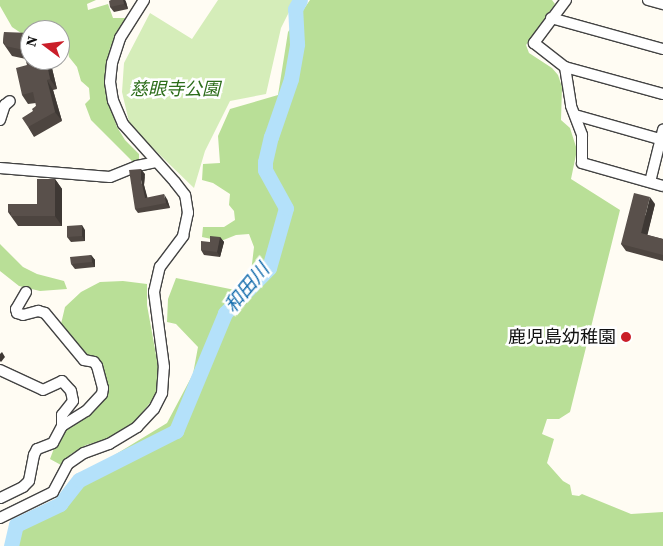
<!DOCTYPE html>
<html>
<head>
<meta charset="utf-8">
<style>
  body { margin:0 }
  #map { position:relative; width:663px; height:546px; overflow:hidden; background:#fffcf3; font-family:"Source Serif 4","Noto Sans JP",serif }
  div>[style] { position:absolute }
  .green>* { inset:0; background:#d5edb9 }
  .forest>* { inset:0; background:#b9df97 }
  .river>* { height:15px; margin:-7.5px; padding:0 7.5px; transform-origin:7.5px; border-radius:7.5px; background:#b4e1fa }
  .roads { filter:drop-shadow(1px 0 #434343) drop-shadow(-1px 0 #434343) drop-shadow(0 1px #434343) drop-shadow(0 -1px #434343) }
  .minor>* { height:10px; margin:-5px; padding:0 5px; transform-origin:5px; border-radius:5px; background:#fff }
  .wall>* { inset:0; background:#4d4540 }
  .shaded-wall>* { inset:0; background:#3e3834 }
  .building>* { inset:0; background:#59504b }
  .dots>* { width:14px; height:14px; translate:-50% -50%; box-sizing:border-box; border:2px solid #fff; border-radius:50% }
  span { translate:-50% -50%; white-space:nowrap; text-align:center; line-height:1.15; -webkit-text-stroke:5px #fff; paint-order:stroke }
  .park-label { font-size:18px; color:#2d6d1b; font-style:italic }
  .poi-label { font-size:18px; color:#101010 }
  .right { translate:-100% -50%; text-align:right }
  .water-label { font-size:19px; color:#106aab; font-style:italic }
  .north { position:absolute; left:20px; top:20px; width:50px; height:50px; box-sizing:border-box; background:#fff; border:1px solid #9f9f9f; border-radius:50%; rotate:285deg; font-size:14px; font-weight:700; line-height:20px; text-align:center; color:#101010 }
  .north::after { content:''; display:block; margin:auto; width:18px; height:22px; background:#ca1e29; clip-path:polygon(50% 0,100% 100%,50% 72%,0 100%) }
</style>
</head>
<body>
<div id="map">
  <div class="green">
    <i style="clip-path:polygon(218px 0,295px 0,281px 28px,266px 94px,230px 101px,205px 151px,194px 188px,130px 126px,122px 92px,124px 63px,150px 13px,192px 39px)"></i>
  </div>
  <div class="forest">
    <i style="clip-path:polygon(0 0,96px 0,87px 4px,88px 10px,108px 4px,113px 18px,126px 18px,110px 48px,107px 65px,106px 94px,117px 127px,125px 140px,139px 154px,139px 161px,134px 163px,91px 120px,85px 104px,90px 99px,89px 88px,81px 81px,77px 67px,69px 57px,66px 40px,60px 36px,60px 30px,30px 30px,30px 39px,12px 27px,0 6px)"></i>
    <i style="clip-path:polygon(310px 0,552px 0,555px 4px,526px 45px,529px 53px,552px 68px,558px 75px,562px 87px,561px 120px,570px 128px,577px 150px,571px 179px,620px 210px,570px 412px,559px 419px,547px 419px,542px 434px,554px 439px,547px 463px,563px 481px,570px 485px,572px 495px,579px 496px,582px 494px,631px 514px,663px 512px,663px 546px,15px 546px,19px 524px,60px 497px,83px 471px,108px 459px,167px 423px,193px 374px,198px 347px,176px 324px,167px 322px,168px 299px,176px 278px,235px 290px,245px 287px,252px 264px,254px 247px,249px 234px,236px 235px,221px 241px,202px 237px,203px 227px,224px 227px,235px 220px,234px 211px,229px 205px,230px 194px,213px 183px,202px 180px,203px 164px,220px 163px,218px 136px,230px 109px,278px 95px,288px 32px)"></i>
    <i style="clip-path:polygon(0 244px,23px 267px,37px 274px,64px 281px,67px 289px,40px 291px,19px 286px,0 271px)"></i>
    <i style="clip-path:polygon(123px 281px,147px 284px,147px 305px,160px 377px,157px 394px,134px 423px,111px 438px,86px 445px,71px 454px,61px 465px,50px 459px,56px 443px,65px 428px,105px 386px,88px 359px,69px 338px,61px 324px,65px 307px,81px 292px,100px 282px)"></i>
  </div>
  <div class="river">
    <i style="left:11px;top:546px;width:22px;rotate:-77deg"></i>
    <i style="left:16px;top:525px;width:49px;rotate:-25.5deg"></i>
    <i style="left:60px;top:504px;width:31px;rotate:-52deg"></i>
    <i style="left:79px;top:480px;width:109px;rotate:-26.8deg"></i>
    <i style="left:176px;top:431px;width:128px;rotate:-67.4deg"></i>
    <i style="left:225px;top:313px;width:63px;rotate:-45.6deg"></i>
    <i style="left:269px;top:268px;width:62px;rotate:-74.2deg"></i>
    <i style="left:286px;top:208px;width:43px;rotate:-118.9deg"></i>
    <i style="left:265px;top:170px;width:8px;rotate:-90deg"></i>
    <i style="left:265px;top:162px;width:26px;rotate:-77deg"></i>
    <i style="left:271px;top:137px;width:61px;rotate:-71deg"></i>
    <i style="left:291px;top:79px;width:36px;rotate:-80deg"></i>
    <i style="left:297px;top:44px;width:35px;rotate:-93deg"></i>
    <i style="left:295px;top:9px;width:10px;rotate:-61deg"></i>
  </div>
  <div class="roads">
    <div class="minor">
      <i style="left:566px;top:0;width:54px;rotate:126.7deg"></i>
      <i style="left:534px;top:43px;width:39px;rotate:38deg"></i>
      <i style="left:565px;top:67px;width:39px;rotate:81deg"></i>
      <i style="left:571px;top:106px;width:31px;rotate:69deg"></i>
      <i style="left:582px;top:135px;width:28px;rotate:90deg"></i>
      <i style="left:582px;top:163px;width:84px;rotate:15.9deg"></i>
      <i style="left:648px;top:0;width:16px;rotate:15deg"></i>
      <i style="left:551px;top:18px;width:116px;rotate:15.5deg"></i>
      <i style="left:565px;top:67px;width:102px;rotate:15.4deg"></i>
      <i style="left:575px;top:115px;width:91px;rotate:15.9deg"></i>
      <i style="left:0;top:120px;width:16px;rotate:-72deg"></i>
      <i style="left:5px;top:105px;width:6px;rotate:-39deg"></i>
      <i style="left:0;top:168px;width:110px;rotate:4.7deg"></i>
      <i style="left:110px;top:177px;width:29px;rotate:-22deg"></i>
      <i style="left:137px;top:166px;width:19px;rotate:-12deg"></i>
      <i style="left:650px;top:182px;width:54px;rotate:-76deg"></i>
      <i style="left:26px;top:292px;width:20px;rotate:120deg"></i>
      <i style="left:16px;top:309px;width:4px;rotate:76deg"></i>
      <i style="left:17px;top:313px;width:6px;rotate:18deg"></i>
      <i style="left:23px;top:315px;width:16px;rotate:-15deg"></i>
      <i style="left:38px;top:311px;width:7px;rotate:16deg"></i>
      <i style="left:45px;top:313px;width:61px;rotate:50.3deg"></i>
      <i style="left:84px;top:360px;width:10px;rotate:11deg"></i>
      <i style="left:94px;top:362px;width:5px;rotate:53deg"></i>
      <i style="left:97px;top:366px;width:23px;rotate:75deg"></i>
      <i style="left:103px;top:388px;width:6px;rotate:99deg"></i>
      <i style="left:102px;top:394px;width:23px;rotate:133deg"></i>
      <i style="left:86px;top:411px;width:28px;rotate:148deg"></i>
      <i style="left:0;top:370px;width:47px;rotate:24.9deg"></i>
      <i style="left:43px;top:390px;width:21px;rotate:-25deg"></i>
      <i style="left:62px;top:381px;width:13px;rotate:48deg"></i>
      <i style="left:71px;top:391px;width:10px;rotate:79deg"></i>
      <i style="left:73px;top:401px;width:18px;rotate:128deg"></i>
      <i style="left:62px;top:415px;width:11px;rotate:90deg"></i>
      <i style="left:62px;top:426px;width:19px;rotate:118deg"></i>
      <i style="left:53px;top:443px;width:17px;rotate:159deg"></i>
      <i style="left:37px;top:449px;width:7px;rotate:117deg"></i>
      <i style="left:34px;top:455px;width:26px;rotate:101deg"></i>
      <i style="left:29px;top:481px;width:8px;rotate:135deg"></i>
      <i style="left:23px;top:487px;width:25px;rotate:154deg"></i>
      <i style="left:0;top:518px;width:59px;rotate:-26.1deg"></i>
      <i style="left:53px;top:492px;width:32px;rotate:-62deg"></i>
      <i style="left:68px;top:464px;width:19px;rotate:-35deg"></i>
      <i style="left:84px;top:453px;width:27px;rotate:-20deg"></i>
      <i style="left:109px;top:444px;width:33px;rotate:-31deg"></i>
      <i style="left:137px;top:427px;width:25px;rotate:-47deg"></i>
      <i style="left:154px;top:409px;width:18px;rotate:-63deg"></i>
      <i style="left:162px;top:393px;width:26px;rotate:-86deg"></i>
      <i style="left:164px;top:367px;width:76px;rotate:-97.6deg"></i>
      <i style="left:154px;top:292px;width:26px;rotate:-77deg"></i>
      <i style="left:160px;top:267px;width:39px;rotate:-53deg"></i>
      <i style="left:183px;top:236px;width:24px;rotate:-78deg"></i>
      <i style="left:188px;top:213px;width:18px;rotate:-99deg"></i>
      <i style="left:185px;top:195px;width:16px;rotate:-128deg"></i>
      <i style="left:175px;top:182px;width:78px;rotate:-131.9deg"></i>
      <i style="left:123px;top:124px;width:25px;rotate:-113deg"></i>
      <i style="left:113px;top:101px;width:19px;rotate:-99deg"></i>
      <i style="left:110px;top:82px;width:19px;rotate:-84deg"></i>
      <i style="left:112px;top:63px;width:26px;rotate:-72deg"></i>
      <i style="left:120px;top:38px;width:45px;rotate:-57.7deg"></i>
    </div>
  </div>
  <div class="wall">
    <i style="clip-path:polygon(111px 0,125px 0,126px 2px,128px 9px,114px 12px,110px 7px)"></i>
    <i style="clip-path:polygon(4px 32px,50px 60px,57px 89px,53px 90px,62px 121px,34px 137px,28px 127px,33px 111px,36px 106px,36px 103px,28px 104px,22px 95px,27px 65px,26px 59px,12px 56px,3px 43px)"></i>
    <i style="clip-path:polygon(145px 174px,144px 185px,147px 198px,167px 199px,170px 208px,138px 213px,135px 209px)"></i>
    <i style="clip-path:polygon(55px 179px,62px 189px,62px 226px,18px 226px,8px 212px,37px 204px)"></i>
    <i style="clip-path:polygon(655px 204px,647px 235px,663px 239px,663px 261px,626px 251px,621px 244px)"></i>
    <i style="clip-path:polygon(85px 230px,85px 241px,71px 242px,67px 237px)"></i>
    <i style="clip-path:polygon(220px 237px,224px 242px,220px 257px,204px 255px,201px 250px,210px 242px)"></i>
    <i style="clip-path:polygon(91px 255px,95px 260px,95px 267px,75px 269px,71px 264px)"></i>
  </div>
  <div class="shaded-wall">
    <i style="clip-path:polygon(123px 0,125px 0,126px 2px,128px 9px,124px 4px)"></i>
    <i style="clip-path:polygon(46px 60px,50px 60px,57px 89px,50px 79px)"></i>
    <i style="clip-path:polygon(47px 80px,53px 90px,62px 121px,55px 112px)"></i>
    <i style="clip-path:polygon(141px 169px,145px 174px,144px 185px,149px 203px,145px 198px,141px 180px)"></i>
    <i style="clip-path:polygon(55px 179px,62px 189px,62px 226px,55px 216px)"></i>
    <i style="clip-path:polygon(164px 194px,167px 199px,170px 208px,166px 203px)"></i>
    <i style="clip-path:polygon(650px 197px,655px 204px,646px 241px,641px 233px)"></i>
    <i style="clip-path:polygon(82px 225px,85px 230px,85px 241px,82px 236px)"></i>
    <i style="clip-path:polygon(220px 237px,224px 242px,220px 257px,217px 252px)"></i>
    <i style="clip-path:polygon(91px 255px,95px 260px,95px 267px,92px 262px)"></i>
    <i style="clip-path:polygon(2px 352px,5px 357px,1px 362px,0 361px,0 354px)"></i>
  </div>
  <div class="building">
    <i style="clip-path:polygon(111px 0,123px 0,124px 4px,110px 7px,109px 1px)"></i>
    <i style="clip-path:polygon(4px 32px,30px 33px,30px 60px,46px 60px,50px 79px,47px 80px,55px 112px,28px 127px,22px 118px,33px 111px,32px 109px,36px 106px,33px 92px,22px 95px,16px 68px,27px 65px,24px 50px,5px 46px,5px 43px,3px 43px)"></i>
    <i style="clip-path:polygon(141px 169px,141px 180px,145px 198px,164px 194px,166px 203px,135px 209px,129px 170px)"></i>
    <i style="clip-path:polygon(37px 179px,55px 179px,55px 216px,11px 216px,11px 212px,8px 212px,8px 204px,37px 204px)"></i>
    <i style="clip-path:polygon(634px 193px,650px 197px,641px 233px,663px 239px,663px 255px,621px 244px)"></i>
    <i style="clip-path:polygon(82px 225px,82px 236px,67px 237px,67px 226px)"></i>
    <i style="clip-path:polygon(210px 236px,220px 237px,217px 252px,201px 250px,201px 241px,210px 242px)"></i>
    <i style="clip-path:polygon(91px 255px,92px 262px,71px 264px,70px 257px)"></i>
  </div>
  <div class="dots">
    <i style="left:626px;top:337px;background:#ca1e29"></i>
  </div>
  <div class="park-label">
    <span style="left:175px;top:89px">慈眼寺公園</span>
  </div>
  <div class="poi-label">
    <span class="right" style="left:616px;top:337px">鹿児島幼稚園</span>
  </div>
  <div class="water-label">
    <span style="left:247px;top:288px;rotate:-50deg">和田川</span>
  </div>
  <div class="north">N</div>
</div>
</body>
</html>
